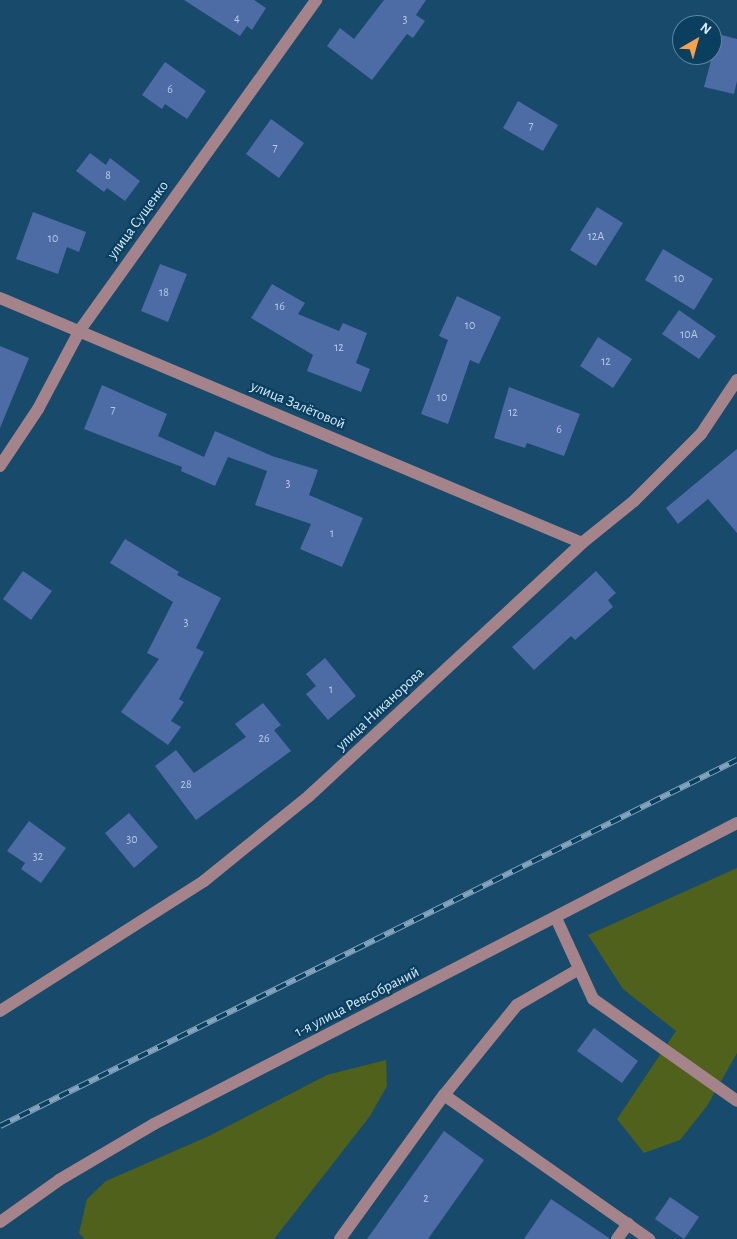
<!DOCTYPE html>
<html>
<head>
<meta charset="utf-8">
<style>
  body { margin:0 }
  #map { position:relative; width:737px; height:1239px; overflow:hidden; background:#184a6c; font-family:"Alegreya Sans",sans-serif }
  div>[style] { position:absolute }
  .green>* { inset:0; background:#50611c }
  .building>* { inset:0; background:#4d6ba4 }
  .minor>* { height:12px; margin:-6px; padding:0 6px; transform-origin:6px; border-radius:6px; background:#a5838b }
  .rail>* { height:5.5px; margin-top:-2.75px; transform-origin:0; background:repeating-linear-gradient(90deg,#0a3f60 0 11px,#83a4bc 0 22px); box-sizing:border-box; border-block:1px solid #83a4bc }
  span { translate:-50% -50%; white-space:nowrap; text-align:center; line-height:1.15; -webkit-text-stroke:4.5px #0a3f60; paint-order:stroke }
  .number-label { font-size:12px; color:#b6cce6 }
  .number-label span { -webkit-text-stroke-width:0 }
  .street-label { font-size:15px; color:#d9ecfc }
  .north { position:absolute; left:672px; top:15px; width:50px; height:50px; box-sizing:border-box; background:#0a3f60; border:1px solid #5d849e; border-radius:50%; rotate:38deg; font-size:14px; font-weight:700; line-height:20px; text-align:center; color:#d9ecfc }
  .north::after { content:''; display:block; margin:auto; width:18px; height:22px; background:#f8a14a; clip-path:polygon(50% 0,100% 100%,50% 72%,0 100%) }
</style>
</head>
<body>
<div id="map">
  <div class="green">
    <i style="clip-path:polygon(737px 868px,737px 1053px,707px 1106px,680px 1140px,644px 1153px,617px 1119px,676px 1031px,623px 989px,588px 935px)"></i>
    <i style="clip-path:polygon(386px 1060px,387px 1086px,370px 1116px,274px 1239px,85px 1239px,79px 1233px,87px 1199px,106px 1181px,209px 1136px,327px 1075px)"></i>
  </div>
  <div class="building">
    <i style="clip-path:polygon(184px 0,254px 0,266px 8px,252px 30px,247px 26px,240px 36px)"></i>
    <i style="clip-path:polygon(384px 0,426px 0,416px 15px,425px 21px,413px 38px,407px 34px,372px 80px,327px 46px,340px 28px,354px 39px)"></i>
    <i style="clip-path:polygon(718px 34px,737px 39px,737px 81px,734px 94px,704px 87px)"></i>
    <i style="clip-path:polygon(165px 62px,206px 91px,187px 119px,165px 104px,162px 109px,142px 95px)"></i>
    <i style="clip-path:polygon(518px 101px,558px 125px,543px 151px,503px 128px)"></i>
    <i style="clip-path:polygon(271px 119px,304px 143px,279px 178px,246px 154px)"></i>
    <i style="clip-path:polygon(90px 153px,106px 165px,110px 158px,140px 181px,125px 201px,107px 188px,104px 192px,76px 171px)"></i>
    <i style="clip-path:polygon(597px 207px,623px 223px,596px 266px,570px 250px)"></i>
    <i style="clip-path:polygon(33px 212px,86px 232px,79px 252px,67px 247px,58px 274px,16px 259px)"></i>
    <i style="clip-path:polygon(663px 249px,713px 279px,694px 310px,645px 280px)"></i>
    <i style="clip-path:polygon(160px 264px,187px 274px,168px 322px,141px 311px)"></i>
    <i style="clip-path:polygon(272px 284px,305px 303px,298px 314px,339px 331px,343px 323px,367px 333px,356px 363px,370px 369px,361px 392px,307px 371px,313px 355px,251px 318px)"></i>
    <i style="clip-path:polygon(457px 296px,501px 317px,479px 364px,470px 360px,448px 424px,421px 414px,448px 340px,439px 336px)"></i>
    <i style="clip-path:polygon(679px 310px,716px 336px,699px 359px,662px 334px)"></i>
    <i style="clip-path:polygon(598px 337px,632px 359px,613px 388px,580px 366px)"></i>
    <i style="clip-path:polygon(0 346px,29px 358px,0 428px)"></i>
    <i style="clip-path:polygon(102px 385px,167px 414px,158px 436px,204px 457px,215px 431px,272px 456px,318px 470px,309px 495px,363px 518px,342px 567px,300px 549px,311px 524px,255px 505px,267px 471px,228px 457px,215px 486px,181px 471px,182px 467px,84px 429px)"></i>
    <i style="clip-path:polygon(509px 387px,580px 414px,564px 456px,527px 443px,525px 448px,494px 438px)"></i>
    <i style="clip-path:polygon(737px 449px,737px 533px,708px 499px,678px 524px,666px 508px)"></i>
    <i style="clip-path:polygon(125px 539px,179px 572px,177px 575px,221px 598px,196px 648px,204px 652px,179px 699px,184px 702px,171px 721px,181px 727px,168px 745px,121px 712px,159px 659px,147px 653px,173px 602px,110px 563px)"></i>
    <i style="clip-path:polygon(23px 571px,52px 591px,31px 620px,3px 599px)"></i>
    <i style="clip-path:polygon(596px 571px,616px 593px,608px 600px,613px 607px,575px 640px,571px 636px,534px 670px,512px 647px)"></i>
    <i style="clip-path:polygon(325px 658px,356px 696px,328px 720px,306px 694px,316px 686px,306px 674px)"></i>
    <i style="clip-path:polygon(263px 703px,281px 725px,274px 730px,291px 751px,196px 820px,155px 766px,176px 750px,194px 773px,246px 737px,235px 724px)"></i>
    <i style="clip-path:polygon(129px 813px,158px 847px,134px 868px,105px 833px)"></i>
    <i style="clip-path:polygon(29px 821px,66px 848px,41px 883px,21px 869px,25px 863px,7px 851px)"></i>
    <i style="clip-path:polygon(594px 1028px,638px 1061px,622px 1083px,577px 1051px)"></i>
    <i style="clip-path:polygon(444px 1131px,484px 1160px,428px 1239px,367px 1239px)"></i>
    <i style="clip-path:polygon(670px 1197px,699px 1217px,684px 1239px,655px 1219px)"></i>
    <i style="clip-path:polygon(551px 1199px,609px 1238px,609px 1239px,524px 1239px)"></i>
  </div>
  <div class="minor">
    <i style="left:0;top:298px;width:631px;rotate:22.83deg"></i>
    <i style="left:0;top:466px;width:69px;rotate:-56.3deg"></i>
    <i style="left:38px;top:409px;width:89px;rotate:-62deg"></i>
    <i style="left:80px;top:330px;width:406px;rotate:-54.4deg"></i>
    <i style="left:556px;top:918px;width:89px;rotate:65.4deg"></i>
    <i style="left:593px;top:999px;width:176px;rotate:35.3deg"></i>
    <i style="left:0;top:1011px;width:242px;rotate:-32.5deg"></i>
    <i style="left:204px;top:881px;width:135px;rotate:-39deg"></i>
    <i style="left:309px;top:796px;width:372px;rotate:-42.8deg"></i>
    <i style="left:582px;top:543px;width:67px;rotate:-38.9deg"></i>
    <i style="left:634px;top:501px;width:95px;rotate:-45deg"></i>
    <i style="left:701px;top:434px;width:65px;rotate:-56.3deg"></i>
    <i style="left:444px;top:1095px;width:116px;rotate:-51deg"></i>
    <i style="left:517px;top:1005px;width:72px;rotate:-30.1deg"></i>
    <i style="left:0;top:1222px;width:72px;rotate:-35.4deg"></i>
    <i style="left:59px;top:1180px;width:110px;rotate:-30.5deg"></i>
    <i style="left:154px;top:1124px;width:656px;rotate:-27.31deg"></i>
    <i style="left:340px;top:1239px;width:178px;rotate:-54.2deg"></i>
    <i style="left:444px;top:1095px;width:251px;rotate:35.1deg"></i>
    <i style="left:617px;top:1239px;width:19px;rotate:-54deg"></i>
  </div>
  <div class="rail">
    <i style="left:0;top:1126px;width:823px;rotate:-26.41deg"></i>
  </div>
  <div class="number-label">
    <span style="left:237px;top:19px">4</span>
    <span style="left:405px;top:20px">3</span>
    <span style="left:170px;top:90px">6</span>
    <span style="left:531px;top:126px">7</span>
    <span style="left:275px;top:148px">7</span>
    <span style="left:108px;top:176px">8</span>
    <span style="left:596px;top:237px">12А</span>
    <span style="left:53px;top:239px">10</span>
    <span style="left:679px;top:279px">10</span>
    <span style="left:164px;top:293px">18</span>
    <span style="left:280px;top:307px">16</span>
    <span style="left:470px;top:326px">10</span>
    <span style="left:689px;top:335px">10А</span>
    <span style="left:339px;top:348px">12</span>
    <span style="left:606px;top:362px">12</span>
    <span style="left:442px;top:398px">10</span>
    <span style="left:113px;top:410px">7</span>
    <span style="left:513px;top:413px">12</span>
    <span style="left:559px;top:430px">6</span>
    <span style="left:288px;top:484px">3</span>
    <span style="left:332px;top:534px">1</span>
    <span style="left:186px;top:623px">3</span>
    <span style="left:331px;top:690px">1</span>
    <span style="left:264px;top:739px">26</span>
    <span style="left:186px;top:785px">28</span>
    <span style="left:132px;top:840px">30</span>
    <span style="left:38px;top:857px">32</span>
    <span style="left:426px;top:1199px">2</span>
  </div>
  <div class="street-label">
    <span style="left:138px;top:220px;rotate:-54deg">улица Сущенко</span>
    <span style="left:298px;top:405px;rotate:23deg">улица Залётовой</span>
    <span style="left:380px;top:709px;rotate:-43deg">улица Никанорова</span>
    <span style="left:357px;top:1002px;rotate:-27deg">1-я улица Ревсобраний</span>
  </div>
  <div class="north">N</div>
</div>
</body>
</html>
